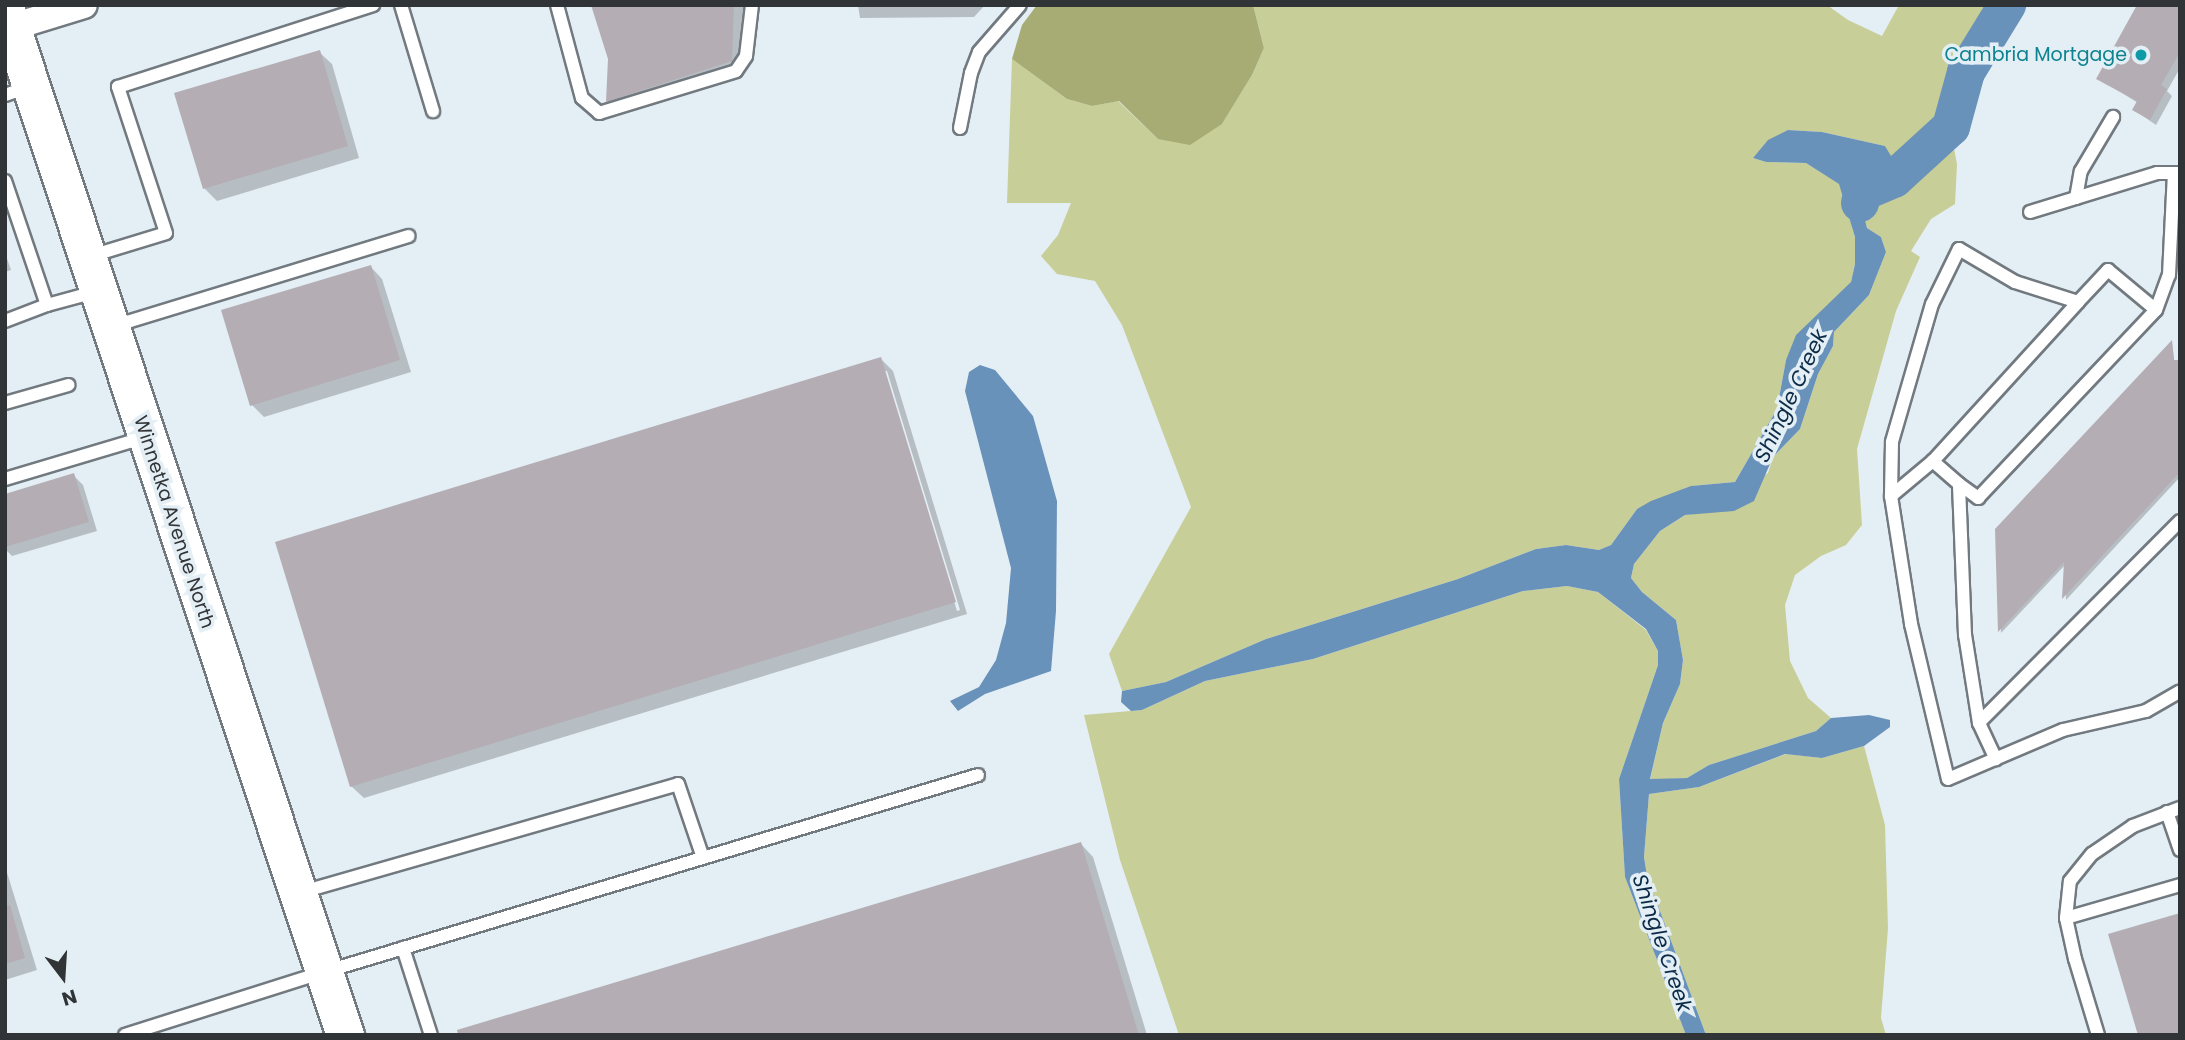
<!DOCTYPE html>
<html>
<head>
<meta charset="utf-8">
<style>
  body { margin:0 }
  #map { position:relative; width:2185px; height:1040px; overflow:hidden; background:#e4eef5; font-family:Poppins,sans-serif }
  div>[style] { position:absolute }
  .green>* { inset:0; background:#c8ce97 }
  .forest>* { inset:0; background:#a6ac73 }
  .water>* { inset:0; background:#6992bb }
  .shadow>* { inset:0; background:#0003 }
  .river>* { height:38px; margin:-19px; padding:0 19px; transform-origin:19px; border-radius:19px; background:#6992bb }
  .building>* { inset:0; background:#b4adb4 }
  .roads { filter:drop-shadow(2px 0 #727a80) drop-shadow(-2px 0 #727a80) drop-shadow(0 2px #727a80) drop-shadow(0 -2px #727a80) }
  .lane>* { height:12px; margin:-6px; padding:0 6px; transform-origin:6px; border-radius:6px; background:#fff }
  .street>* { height:26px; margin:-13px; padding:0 13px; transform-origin:13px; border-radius:13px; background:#fff }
  .secondary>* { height:37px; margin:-18.5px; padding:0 18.5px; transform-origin:18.5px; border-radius:18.5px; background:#fff }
  .dots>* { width:19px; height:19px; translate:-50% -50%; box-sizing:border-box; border:4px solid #e4eef5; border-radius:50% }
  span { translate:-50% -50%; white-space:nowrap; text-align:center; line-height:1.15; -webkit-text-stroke:7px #e4eef5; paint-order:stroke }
  .culture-label { font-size:19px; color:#0d838f }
  .right { translate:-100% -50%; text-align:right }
  .street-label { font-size:19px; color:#313437 }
  .water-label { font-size:21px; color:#0b2b47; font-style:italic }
  .frame { position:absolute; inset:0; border:7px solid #313437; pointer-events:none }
  .north { position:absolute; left:28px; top:942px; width:70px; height:70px; -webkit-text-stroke:5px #e4eef5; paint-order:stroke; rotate:163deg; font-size:19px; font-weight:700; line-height:28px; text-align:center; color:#313437 }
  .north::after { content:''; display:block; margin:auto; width:24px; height:32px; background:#313437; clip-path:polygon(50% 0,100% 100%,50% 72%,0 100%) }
</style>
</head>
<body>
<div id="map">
  <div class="green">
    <i style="clip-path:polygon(1253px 5px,1827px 5px,1848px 20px,1882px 36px,1899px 5px,1992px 5px,1975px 21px,1951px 82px,1942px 119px,1922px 142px,1894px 166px,1885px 146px,1822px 132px,1788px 130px,1753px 158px,1766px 162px,1806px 163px,1840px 184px,1855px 237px,1855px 264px,1851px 282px,1786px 360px,1777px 409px,1735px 482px,1692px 486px,1637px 509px,1611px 545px,1599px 550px,1566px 545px,1536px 549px,1458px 579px,1266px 639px,1166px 682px,1122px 691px,1109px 654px,1191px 507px,1122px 325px,1095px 281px,1057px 274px,1041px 256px,1058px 235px,1071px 203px,1007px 203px,1012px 59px,1067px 99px,1092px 106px,1118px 101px,1158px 139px,1222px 124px,1252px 75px,1264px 48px)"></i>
    <i style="clip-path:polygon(1952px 139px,1957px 164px,1955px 204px,1931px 219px,1911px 251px,1920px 257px,1896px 311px,1857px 449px,1862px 525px,1846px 545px,1821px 556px,1795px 575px,1785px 605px,1790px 661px,1808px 698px,1831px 718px,1816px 731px,1709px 765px,1687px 778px,1650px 780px,1663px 723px,1680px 684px,1683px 660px,1676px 620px,1642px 592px,1631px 578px,1634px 564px,1660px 531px,1685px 515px,1709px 512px,1768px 473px,1773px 457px,1800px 429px,1818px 374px,1833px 346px,1834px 332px,1869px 295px,1886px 252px,1881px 237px,1867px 228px,1865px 220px,1868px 205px,1906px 181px)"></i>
    <i style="clip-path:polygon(1567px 586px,1598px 592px,1646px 630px,1658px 651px,1658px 665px,1619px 779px,1625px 877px,1686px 1035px,1179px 1035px,1120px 860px,1084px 715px,1142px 710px,1205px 681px,1313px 659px,1523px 591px)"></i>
    <i style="clip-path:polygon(1864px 746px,1885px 825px,1888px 928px,1881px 1018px,1886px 1035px,1706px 1035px,1647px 876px,1644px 857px,1649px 794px,1699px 787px,1786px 754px,1822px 758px)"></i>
  </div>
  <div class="forest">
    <i style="clip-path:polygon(1037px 5px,1253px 5px,1264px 48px,1252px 75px,1222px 124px,1190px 145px,1158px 139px,1119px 101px,1092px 106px,1067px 99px,1012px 59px,1022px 25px)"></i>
  </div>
  <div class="water">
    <i style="clip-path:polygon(1788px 130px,1822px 132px,1885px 146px,1906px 181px,1868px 205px,1865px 220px,1867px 228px,1881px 237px,1886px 252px,1869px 295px,1834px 332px,1833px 346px,1818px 374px,1800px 429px,1773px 457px,1754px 501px,1734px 511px,1685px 515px,1660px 531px,1634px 564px,1631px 578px,1642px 592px,1676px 620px,1683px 660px,1680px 684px,1663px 723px,1650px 779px,1687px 778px,1709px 765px,1816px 731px,1831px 718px,1869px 715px,1890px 720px,1890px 727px,1864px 746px,1822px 758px,1785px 754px,1699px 787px,1649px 794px,1644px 857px,1647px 876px,1706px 1035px,1686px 1035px,1625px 877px,1619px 779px,1658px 665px,1658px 651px,1646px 629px,1598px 592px,1567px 586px,1523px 591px,1313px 659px,1205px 681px,1142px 710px,1131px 711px,1121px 702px,1122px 691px,1166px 682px,1266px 639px,1458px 579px,1536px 549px,1566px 545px,1599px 550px,1611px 545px,1637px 509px,1651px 501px,1691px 486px,1735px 482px,1777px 409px,1786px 360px,1796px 335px,1851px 282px,1855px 264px,1855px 237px,1839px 184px,1806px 163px,1766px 162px,1753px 158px,1768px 140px)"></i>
    <i style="clip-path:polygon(980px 365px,995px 370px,1033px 416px,1057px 501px,1056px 611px,1051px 671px,985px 694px,958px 711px,950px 701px,979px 687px,996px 660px,1006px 623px,1011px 568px,965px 391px,969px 372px)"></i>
  </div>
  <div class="shadow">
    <i style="clip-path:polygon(593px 5px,746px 5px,743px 75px,620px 113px,608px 101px,610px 59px)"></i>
    <i style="clip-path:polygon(858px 5px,985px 5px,974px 17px,860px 18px)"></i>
    <i style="clip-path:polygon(2180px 5px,2180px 68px,2167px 91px,2172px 96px,2156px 125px,2134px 110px,2138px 103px,2098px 78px)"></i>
    <i style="clip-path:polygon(319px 52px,332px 64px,359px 158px,217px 201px,204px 188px)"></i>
    <i style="clip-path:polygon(5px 253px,11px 270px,5px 272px)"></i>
    <i style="clip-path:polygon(370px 266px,382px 279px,411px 372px,264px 417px,252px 405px)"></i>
    <i style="clip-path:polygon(2172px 343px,2176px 375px,2180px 371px,2180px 477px,2066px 600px,2065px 565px,2001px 633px,1997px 530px)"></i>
    <i style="clip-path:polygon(evenodd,881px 359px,893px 371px,967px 614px,364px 798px,351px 786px,881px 359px,884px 371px,887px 371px,960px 610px,957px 611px,884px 371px)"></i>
    <i style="clip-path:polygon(73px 475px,83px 485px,97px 531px,12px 556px,5px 549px,5px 496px)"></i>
    <i style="clip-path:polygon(1081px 844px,1093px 857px,1147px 1035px,484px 1035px)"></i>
    <i style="clip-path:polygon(5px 866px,37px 970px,5px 980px)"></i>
  </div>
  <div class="river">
    <i style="left:1860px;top:203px;width:11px;rotate:-75deg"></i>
    <i style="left:1863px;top:192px;width:34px;rotate:-23deg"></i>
    <i style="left:1894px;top:179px;width:77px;rotate:-42.4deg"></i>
    <i style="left:1951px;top:127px;width:57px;rotate:-74.7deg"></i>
    <i style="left:1966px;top:72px;width:79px;rotate:-58.5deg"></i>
  </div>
  <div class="building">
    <i style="clip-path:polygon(591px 5px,734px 5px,732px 61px,606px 102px,608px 59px)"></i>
    <i style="clip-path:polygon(2137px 5px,2180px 5px,2180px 52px,2161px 85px,2167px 89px,2150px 120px,2132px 110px,2137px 101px,2096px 79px)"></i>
    <i style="clip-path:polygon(320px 50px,348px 146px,203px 189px,174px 93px)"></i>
    <i style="clip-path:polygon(371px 265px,400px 360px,250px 406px,221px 310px)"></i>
    <i style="clip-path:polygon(2172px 340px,2174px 360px,2180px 360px,2180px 472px,2062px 599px,2064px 562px,1998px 632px,1995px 529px)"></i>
    <i style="clip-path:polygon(881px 357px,956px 602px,350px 787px,275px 542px)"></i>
    <i style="clip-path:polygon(74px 473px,89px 522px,5px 547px,5px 494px)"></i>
    <i style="clip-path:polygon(1081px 842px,1139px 1035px,458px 1035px,457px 1030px)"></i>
    <i style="clip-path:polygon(10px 905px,25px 958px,5px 964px,5px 906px)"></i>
    <i style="clip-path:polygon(2180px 913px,2180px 1035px,2138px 1035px,2108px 934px)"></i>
  </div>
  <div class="roads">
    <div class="lane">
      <i style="left:401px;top:5px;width:111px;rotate:73.2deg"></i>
      <i style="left:557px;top:5px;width:96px;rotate:75deg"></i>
      <i style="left:582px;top:98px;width:23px;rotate:41deg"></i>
      <i style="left:599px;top:113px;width:143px;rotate:-17deg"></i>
      <i style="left:736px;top:71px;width:18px;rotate:-56deg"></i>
      <i style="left:746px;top:56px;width:51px;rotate:-83.3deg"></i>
      <i style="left:5px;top:95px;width:24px;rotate:-19deg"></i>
      <i style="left:960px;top:128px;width:56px;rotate:-78.7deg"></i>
      <i style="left:971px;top:73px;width:22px;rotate:-69deg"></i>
      <i style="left:979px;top:52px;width:62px;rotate:-48.9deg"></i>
      <i style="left:5px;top:181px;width:131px;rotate:71.3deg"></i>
      <i style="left:47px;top:305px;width:50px;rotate:-15.2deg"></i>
      <i style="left:2076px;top:198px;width:27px;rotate:-80deg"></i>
      <i style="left:2081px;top:171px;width:63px;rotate:-59.3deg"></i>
      <i style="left:2030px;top:212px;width:133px;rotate:-17.1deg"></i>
      <i style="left:2157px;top:173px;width:23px"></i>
      <i style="left:91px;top:256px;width:78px;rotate:-17deg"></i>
      <i style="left:166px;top:233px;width:154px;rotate:-108.2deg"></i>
      <i style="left:118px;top:87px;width:268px;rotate:-17.8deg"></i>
      <i style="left:2078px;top:302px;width:44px;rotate:-46.8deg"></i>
      <i style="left:2108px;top:270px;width:62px;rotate:39.8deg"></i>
      <i style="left:2156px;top:310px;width:37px;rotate:-70deg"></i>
      <i style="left:2169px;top:275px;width:102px;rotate:-87.2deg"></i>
      <i style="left:5px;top:321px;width:45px;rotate:-20.9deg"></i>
      <i style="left:114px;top:326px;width:308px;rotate:-17deg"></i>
      <i style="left:5px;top:403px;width:66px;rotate:-15.9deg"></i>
      <i style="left:5px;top:479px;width:147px;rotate:-16.6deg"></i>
      <i style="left:1959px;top:484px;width:24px;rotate:36deg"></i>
      <i style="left:1978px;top:498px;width:259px;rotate:-46.6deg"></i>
      <i style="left:1891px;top:496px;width:55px;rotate:-39.8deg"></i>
      <i style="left:2180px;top:521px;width:285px;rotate:134.9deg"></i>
      <i style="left:1979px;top:723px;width:89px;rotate:-99deg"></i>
      <i style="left:1965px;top:635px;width:151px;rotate:-92.3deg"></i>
      <i style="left:1959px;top:484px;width:35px;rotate:-139deg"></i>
      <i style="left:1933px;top:461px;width:215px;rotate:-47.6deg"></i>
      <i style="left:2078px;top:302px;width:66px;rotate:-162.4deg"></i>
      <i style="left:2015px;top:282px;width:65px;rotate:-149.5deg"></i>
      <i style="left:1959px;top:249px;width:61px;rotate:116.1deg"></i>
      <i style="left:1932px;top:304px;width:144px;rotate:106.2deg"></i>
      <i style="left:1892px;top:442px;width:54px;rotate:91.1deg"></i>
      <i style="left:1891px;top:496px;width:130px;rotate:81.1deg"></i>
      <i style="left:1911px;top:624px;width:159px;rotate:76.6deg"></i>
      <i style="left:1948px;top:779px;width:125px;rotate:-23.1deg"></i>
      <i style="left:2063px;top:730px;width:85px;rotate:-12.9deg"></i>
      <i style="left:2146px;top:711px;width:39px;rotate:-30deg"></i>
      <i style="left:1979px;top:723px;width:40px;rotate:65deg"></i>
      <i style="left:2167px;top:812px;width:40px;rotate:71.1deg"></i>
      <i style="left:302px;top:892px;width:391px;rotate:-16deg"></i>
      <i style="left:678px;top:784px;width:78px;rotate:71.3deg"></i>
      <i style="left:2066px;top:918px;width:119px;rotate:-16.1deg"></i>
      <i style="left:403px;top:948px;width:91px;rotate:72.2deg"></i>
      <i style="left:125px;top:1035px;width:209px;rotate:-17.6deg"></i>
      <i style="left:324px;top:972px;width:683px;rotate:-16.76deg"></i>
      <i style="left:2098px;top:1035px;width:79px;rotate:-106.8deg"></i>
      <i style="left:2075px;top:959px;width:42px;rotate:-102.4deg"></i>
      <i style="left:2066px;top:918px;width:37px;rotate:-84deg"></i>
      <i style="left:2070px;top:881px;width:35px;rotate:-51deg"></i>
      <i style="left:2092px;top:854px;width:50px;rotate:-34.3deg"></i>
      <i style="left:2133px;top:826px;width:50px;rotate:-21deg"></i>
    </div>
    <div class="street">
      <i style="left:12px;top:27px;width:75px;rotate:-17deg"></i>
    </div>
    <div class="secondary">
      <i style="left:5px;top:8px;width:1082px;rotate:71.68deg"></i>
    </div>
  </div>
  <div class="dots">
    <i style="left:2141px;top:55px;background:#0f9aa8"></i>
  </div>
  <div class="culture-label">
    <span class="right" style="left:2127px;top:55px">Cambria Mortgage</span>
  </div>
  <div class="street-label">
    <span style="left:174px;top:522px;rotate:72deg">Winnetka Avenue North</span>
  </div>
  <div class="water-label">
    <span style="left:1791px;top:396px;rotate:-65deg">Shingle Creek</span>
    <span style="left:1662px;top:943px;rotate:71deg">Shingle Creek</span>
  </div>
  <div class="frame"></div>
  <div class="north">N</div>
</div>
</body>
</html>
